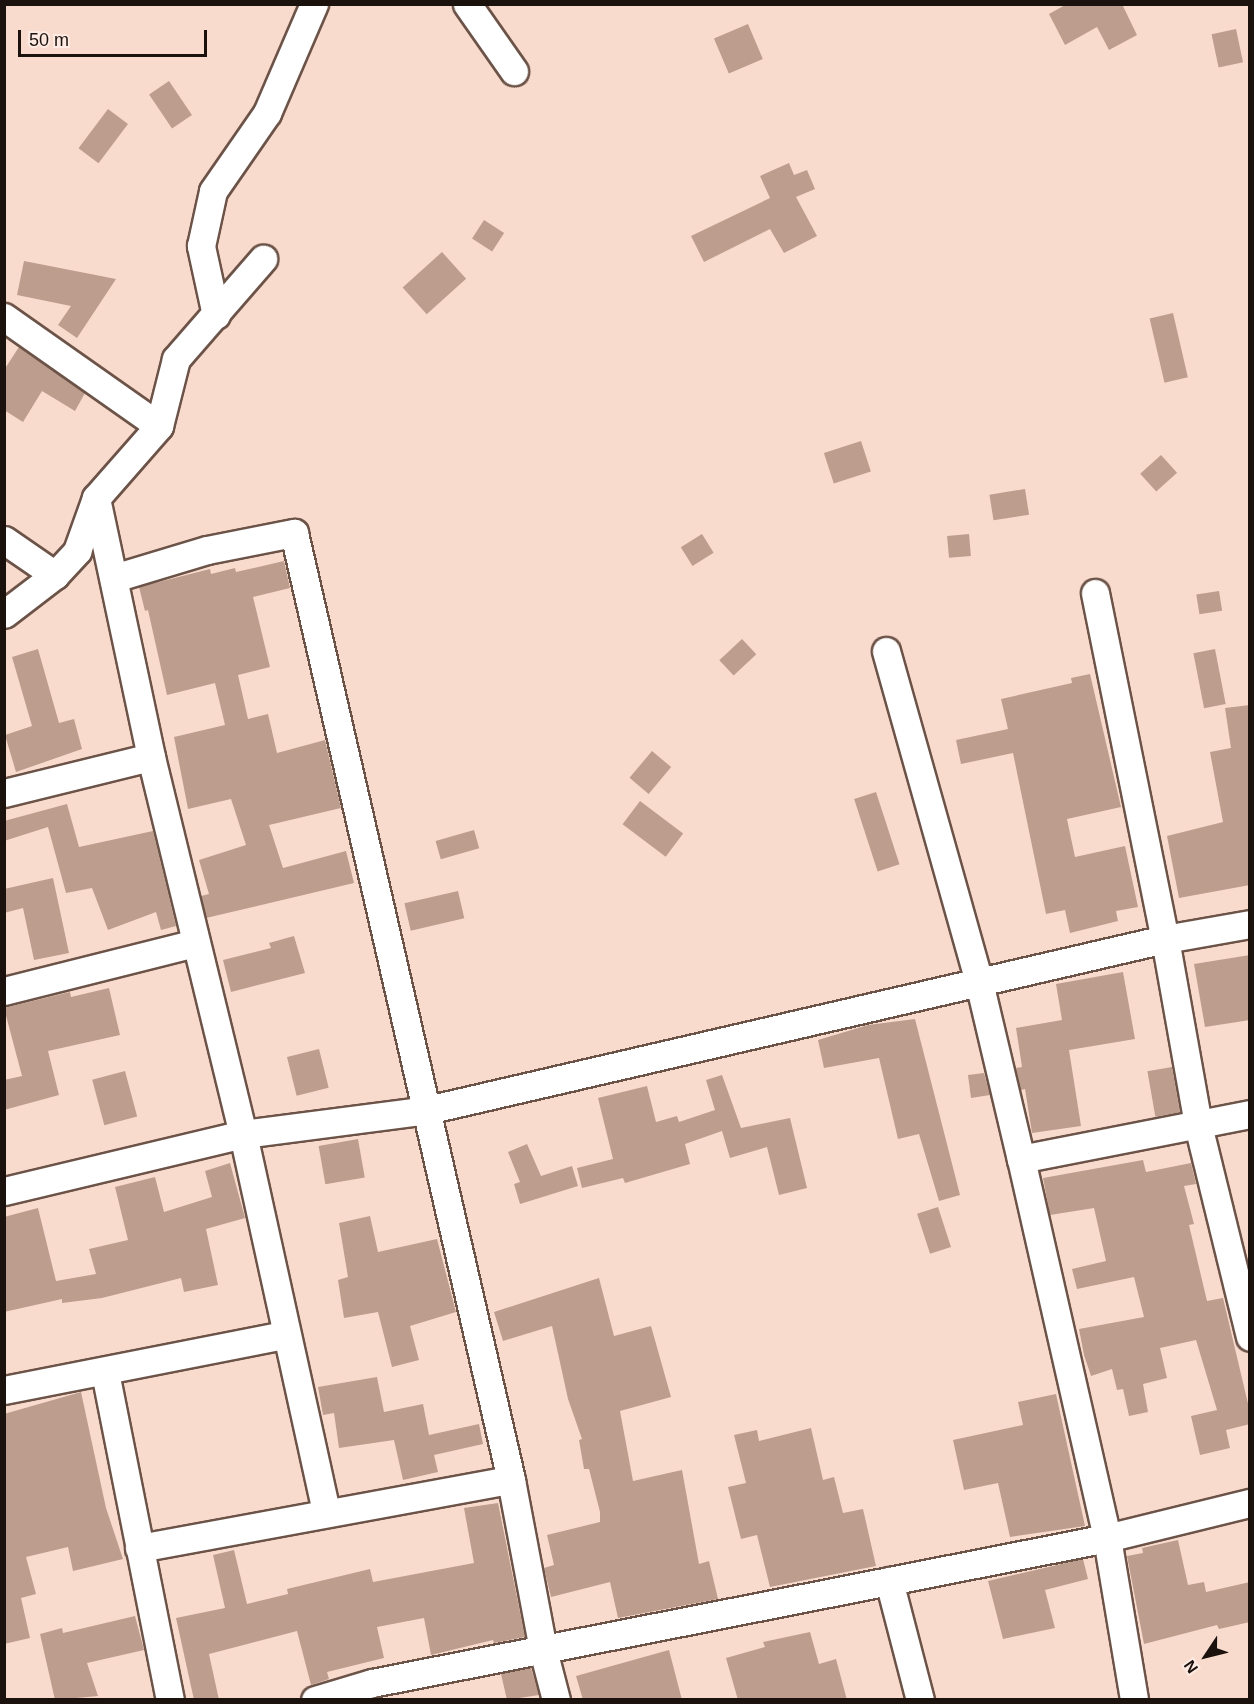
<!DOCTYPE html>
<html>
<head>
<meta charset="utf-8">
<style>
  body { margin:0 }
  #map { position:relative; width:1254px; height:1704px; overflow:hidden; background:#f9dbce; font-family:Arial,sans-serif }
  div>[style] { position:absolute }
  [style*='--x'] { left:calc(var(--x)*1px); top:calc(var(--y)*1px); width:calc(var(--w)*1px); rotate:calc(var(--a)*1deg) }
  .building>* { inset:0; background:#bd9d8e; transform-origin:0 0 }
  .roads { filter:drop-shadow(2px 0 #6c5348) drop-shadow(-2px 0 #6c5348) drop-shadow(0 2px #6c5348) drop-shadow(0 -2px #6c5348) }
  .minor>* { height:27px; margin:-13.5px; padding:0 13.5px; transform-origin:13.5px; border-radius:13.5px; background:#fff }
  span { translate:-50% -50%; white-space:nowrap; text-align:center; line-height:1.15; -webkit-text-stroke:5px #feebe3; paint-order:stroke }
  .frame { position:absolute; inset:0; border:6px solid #1c120d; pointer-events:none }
  .north { position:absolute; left:1176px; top:1626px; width:60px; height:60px; -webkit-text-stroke:4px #feebe3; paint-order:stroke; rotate:235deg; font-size:16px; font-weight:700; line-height:24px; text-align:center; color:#1c120d }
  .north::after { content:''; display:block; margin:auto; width:21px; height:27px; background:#1c120d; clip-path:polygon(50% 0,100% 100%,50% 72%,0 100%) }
  .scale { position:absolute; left:18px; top:30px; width:189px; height:27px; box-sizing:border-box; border:3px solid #1c120d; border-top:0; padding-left:8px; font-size:18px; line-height:21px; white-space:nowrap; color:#1c120d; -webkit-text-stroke:4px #feebe3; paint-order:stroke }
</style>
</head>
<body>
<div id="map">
  <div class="building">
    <i style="clip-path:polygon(1067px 4px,1122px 4px,1137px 35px,1109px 50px,1097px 27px,1065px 45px,1049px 14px)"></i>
    <i style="left:748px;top:24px;width:38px;height:37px;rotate:67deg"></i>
    <i style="left:1236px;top:29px;width:34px;height:25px;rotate:78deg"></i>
    <i style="left:169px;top:81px;width:41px;height:24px;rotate:56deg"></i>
    <i style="left:108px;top:109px;width:25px;height:49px;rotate:37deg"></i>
    <i style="clip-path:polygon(789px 163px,794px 175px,807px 170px,815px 189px,796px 197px,817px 236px,784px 253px,770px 229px,704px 262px,691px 236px,770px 198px,760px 176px)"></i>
    <i style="left:484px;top:220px;width:24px;height:22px;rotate:33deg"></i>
    <i style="left:442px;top:252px;width:36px;height:53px;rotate:48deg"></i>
    <i style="clip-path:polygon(24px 261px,116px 279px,77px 338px,58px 325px,71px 306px,17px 295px)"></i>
    <i style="left:1173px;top:313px;width:66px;height:24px;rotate:77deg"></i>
    <i style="clip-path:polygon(19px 347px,85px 393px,75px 411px,42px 391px,23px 422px,4px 410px,4px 370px)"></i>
    <i style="left:861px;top:441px;width:32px;height:39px;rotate:72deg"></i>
    <i style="left:1161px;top:455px;width:24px;height:28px;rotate:48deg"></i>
    <i style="left:1025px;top:489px;width:26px;height:36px;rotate:81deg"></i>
    <i style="left:702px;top:534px;width:22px;height:25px;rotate:58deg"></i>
    <i style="left:969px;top:534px;width:22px;height:22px;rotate:85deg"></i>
    <i style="clip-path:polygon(284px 561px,290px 588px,253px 597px,270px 667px,238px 675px,248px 719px,268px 714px,277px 753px,325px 740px,341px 808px,269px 825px,283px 868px,346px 851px,354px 883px,206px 918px,201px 896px,209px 894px,199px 860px,246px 845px,231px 799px,188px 809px,174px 737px,225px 725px,215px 683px,167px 695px,148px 610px,145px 611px,139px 587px,210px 569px,211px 574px,235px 568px,236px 572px)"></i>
    <i style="left:1219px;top:591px;width:20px;height:23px;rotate:81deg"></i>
    <i style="left:742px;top:639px;width:21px;height:31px;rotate:47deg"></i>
    <i style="clip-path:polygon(38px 649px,59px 723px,74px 719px,82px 749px,16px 772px,5px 735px,32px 726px,12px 657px)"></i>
    <i style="left:1215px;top:649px;width:56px;height:22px;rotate:79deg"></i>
    <i style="clip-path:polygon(1090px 674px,1121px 807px,1067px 819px,1075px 857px,1125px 846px,1138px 907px,1116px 911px,1118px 921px,1070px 933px,1065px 910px,1046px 914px,1013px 753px,961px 764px,956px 740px,1008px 729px,1001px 699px,1072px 683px,1071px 678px)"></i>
    <i style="clip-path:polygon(1250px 705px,1250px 885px,1179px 898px,1167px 836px,1223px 822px,1210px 752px,1231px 748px,1225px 708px)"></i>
    <i style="left:652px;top:751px;width:25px;height:35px;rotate:40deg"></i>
    <i style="left:876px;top:792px;width:76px;height:23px;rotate:72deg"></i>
    <i style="left:640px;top:801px;width:54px;height:29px;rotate:37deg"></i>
    <i style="clip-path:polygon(67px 804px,79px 847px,153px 831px,176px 926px,161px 930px,156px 912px,108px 930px,92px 888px,66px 893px,48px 827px,4px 841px,4px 821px)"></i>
    <i style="left:474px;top:830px;width:19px;height:40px;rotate:74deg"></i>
    <i style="clip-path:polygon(53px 878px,69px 953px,34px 960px,23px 908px,4px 913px,4px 889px)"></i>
    <i style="left:458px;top:891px;width:28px;height:55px;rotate:77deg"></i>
    <i style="clip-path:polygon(294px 936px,305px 973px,231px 992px,223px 960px,271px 948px,269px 943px)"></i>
    <i style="clip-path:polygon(1250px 955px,1250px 1020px,1205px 1027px,1194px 964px)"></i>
    <i style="clip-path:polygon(1123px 972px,1135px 1039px,1069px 1050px,1081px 1126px,1032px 1133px,1025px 1089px,1021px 1090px,1016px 1068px,1022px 1067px,1016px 1028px,1062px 1020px,1056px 984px)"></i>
    <i style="clip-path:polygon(109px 988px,120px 1035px,48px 1051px,59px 1095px,4px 1110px,4px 1080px,22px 1076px,4px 1008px,70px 992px,71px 997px)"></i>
    <i style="clip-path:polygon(915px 1019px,960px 1195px,939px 1201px,919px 1134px,898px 1139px,879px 1058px,824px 1068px,818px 1040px,868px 1025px)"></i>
    <i style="left:319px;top:1049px;width:40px;height:33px;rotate:76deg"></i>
    <i style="left:1172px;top:1067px;width:46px;height:25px;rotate:80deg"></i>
    <i style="left:125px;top:1071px;width:47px;height:34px;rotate:75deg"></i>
    <i style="clip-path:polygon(984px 1073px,990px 1095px,971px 1098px,968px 1075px)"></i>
    <i style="clip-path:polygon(722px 1075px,741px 1128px,790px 1118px,807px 1188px,779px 1195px,767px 1147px,730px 1158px,722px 1131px,685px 1144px,690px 1164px,625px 1183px,623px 1178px,582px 1188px,577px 1168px,613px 1159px,598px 1098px,647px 1086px,656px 1122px,677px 1116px,679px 1122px,715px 1110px,706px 1080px)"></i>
    <i style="left:358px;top:1139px;width:39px;height:40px;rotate:80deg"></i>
    <i style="clip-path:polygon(527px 1144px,541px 1176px,572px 1166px,578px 1186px,520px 1204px,514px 1184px,520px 1182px,508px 1152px)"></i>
    <i style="clip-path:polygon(1143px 1160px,1146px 1172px,1191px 1163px,1196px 1184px,1184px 1186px,1194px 1224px,1189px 1225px,1207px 1301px,1223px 1298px,1250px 1412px,1250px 1424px,1226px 1430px,1230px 1448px,1200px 1455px,1191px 1416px,1217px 1410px,1196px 1340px,1160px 1348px,1167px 1378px,1143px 1384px,1148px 1412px,1129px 1416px,1123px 1389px,1117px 1390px,1112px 1369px,1091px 1376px,1084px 1355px,1079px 1329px,1144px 1317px,1134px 1277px,1077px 1289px,1072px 1269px,1106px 1261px,1094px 1208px,1050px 1215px,1043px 1178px)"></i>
    <i style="clip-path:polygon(230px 1163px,245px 1218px,206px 1229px,218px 1285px,184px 1292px,181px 1278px,102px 1298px,62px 1303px,62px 1299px,4px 1312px,4px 1217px,38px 1208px,56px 1281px,96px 1274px,89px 1249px,128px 1240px,115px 1187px,155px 1177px,164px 1212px,212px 1197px,205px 1171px)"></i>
    <i style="left:938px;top:1207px;width:42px;height:22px;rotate:72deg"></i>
    <i style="clip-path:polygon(370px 1216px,378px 1252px,437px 1239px,456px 1312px,410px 1326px,419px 1360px,392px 1367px,378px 1312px,344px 1318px,338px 1280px,348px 1277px,339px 1223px)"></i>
    <i style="clip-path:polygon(599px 1278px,614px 1336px,651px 1326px,671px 1397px,620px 1411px,633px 1481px,682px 1470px,699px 1564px,709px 1561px,718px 1599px,618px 1618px,610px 1582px,551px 1597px,544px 1568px,554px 1565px,547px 1535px,600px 1522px,600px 1512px,589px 1469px,584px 1469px,579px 1440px,582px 1439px,568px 1399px,552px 1326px,503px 1341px,494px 1312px)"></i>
    <i style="clip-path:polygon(377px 1377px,384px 1412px,423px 1404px,429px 1435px,479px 1424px,483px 1444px,434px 1455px,438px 1472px,403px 1480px,394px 1440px,339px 1448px,334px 1413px,323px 1415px,318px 1387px)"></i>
    <i style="clip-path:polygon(81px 1392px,106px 1508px,123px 1559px,73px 1571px,68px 1547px,26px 1557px,36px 1594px,21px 1598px,30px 1638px,4px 1644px,4px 1414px)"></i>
    <i style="clip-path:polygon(1056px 1394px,1085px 1526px,1010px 1537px,998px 1483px,964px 1490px,953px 1440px,1023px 1425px,1018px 1402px)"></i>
    <i style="clip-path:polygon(811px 1428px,823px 1480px,834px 1477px,843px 1513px,863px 1509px,876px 1566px,770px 1587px,757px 1535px,741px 1539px,728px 1487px,746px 1483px,734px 1435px,757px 1430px,759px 1441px)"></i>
    <i style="clip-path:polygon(498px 1503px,525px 1637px,494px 1643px,493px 1640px,431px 1655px,424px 1618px,377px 1627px,384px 1658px,327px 1672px,329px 1679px,311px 1685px,297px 1631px,209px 1654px,219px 1700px,194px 1700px,176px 1618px,225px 1608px,213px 1555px,234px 1550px,247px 1604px,288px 1594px,287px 1589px,370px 1569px,373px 1582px,474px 1563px,464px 1508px)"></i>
    <i style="clip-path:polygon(1178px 1540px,1188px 1585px,1204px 1582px,1206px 1592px,1250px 1582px,1250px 1622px,1219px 1629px,1217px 1625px,1144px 1644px,1127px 1556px,1143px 1553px,1142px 1548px)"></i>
    <i style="clip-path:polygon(1083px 1559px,1088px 1579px,1045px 1590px,1055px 1628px,1003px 1639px,988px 1581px)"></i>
    <i style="clip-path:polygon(135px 1616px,144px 1650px,87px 1663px,98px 1696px,55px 1700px,40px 1634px,62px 1628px,63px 1633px)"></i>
    <i style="clip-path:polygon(810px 1632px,819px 1664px,836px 1659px,847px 1700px,738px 1700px,726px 1658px,765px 1647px,763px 1642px)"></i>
    <i style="clip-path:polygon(669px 1650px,682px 1700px,583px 1700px,576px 1676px)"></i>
    <i style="clip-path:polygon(531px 1668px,539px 1695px,507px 1700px,501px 1674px)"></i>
  </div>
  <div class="roads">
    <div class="minor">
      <i style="--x:467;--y:4;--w:82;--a:55"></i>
      <i style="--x:216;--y:315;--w:71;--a:-102.3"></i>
      <i style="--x:201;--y:246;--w:56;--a:-77.7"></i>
      <i style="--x:213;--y:191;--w:95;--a:-55.3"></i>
      <i style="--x:267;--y:113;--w:119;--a:-66.7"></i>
      <i style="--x:4;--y:317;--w:189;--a:35.1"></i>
      <i style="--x:96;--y:498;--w:265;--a:78"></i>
      <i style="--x:151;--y:757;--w:388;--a:76.3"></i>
      <i style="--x:243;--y:1134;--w:388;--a:77.6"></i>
      <i style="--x:4;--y:540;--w:62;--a:34.5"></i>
      <i style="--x:114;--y:578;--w:97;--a:-16.8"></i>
      <i style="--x:207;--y:550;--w:89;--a:-11.1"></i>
      <i style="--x:294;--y:533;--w:972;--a:77.09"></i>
      <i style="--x:511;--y:1480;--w:173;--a:79.3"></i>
      <i style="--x:543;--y:1650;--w:52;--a:75.4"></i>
      <i style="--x:1095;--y:593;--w:353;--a:78.6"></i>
      <i style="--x:1165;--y:939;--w:189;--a:79.9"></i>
      <i style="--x:1198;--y:1125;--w:218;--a:76.2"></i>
      <i style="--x:4;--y:614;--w:64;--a:-37.4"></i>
      <i style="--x:55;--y:575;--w:33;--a:-47"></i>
      <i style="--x:77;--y:551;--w:56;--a:-70.3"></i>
      <i style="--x:96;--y:498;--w:96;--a:-48.8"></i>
      <i style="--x:159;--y:426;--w:69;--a:-75.8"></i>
      <i style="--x:176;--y:359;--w:133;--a:-49"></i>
      <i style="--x:886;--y:651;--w:344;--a:74.3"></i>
      <i style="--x:979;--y:982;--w:182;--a:76.7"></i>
      <i style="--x:1021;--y:1159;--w:389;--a:77.2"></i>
      <i style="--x:1107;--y:1538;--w:164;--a:80.5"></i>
      <i style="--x:4;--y:793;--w:151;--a:-13.8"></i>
      <i style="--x:4;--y:991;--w:197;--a:-14.1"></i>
      <i style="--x:1021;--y:1159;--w:233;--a:-11.1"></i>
      <i style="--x:4;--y:1191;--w:246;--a:-13.4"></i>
      <i style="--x:243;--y:1134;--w:186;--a:-7.4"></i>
      <i style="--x:427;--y:1110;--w:758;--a:-13.05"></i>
      <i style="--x:1165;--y:939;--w:86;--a:-10"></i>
      <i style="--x:105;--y:1372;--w:334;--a:78.8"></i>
      <i style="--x:4;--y:1390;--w:286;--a:-11.1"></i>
      <i style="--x:139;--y:1548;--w:378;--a:-10.4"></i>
      <i style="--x:889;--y:1581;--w:123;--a:75.4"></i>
      <i style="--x:315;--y:1700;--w:59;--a:-16.6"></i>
      <i style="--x:372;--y:1683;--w:749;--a:-11.16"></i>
      <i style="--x:1107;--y:1538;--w:147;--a:-13.8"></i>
    </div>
  </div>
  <div class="frame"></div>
  <div class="north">N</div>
  <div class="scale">50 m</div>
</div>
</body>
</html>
